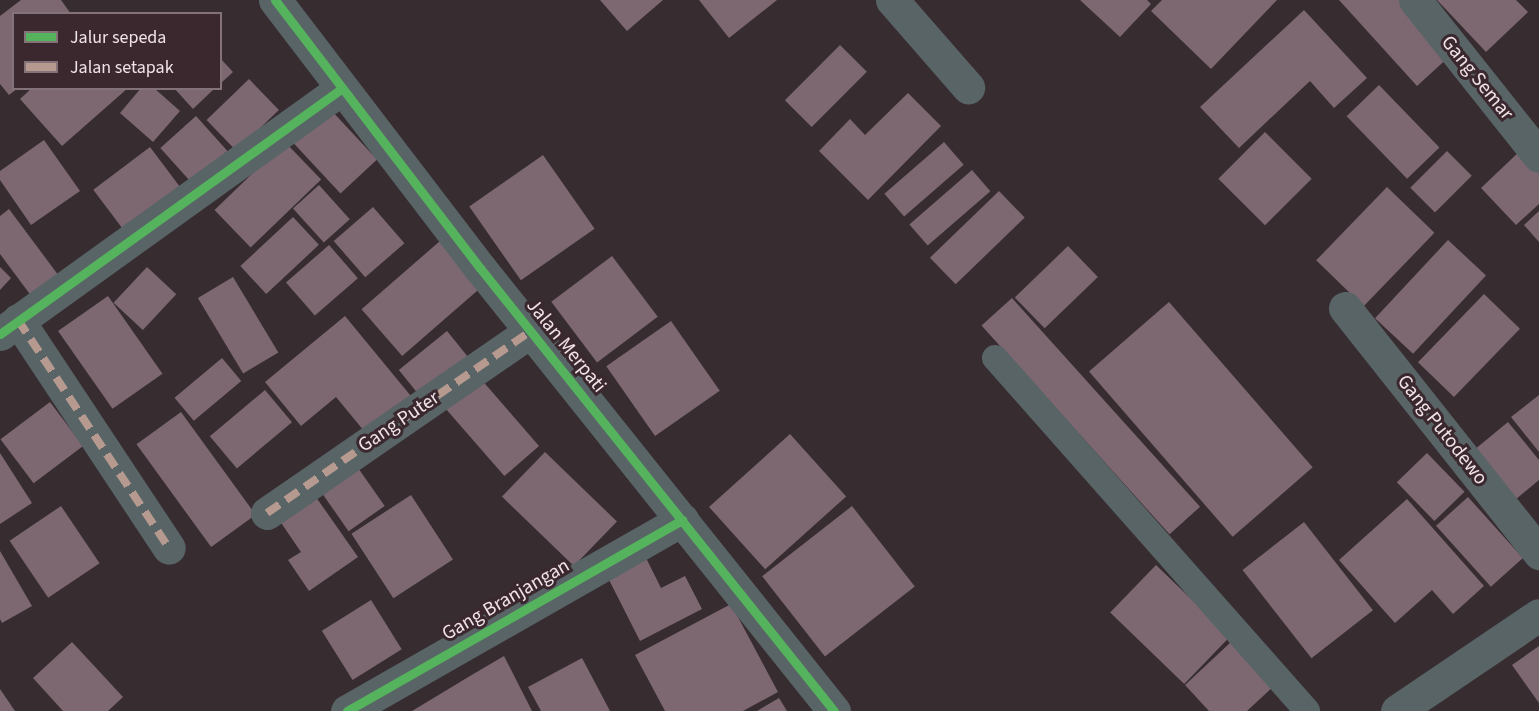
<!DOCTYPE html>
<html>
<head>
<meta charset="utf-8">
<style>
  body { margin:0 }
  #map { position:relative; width:1539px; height:711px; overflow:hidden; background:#372c30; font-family:"Source Sans 3",sans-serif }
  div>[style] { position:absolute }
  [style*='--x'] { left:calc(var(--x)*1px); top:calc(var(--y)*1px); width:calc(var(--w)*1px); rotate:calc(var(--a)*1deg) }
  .building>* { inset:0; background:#7d6871; transform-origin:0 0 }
  .service>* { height:26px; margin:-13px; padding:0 13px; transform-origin:13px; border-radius:13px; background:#586466 }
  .minor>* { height:33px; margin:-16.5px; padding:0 16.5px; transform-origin:16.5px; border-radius:16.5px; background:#586466 }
  .quiet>* { height:8px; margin-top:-4px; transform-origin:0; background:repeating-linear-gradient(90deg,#b69a8f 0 15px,transparent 0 23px) }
  .cycleway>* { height:9px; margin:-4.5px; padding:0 4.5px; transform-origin:4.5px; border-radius:4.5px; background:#56b35d }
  span { translate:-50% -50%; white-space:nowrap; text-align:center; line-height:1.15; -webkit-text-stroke:6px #3b282f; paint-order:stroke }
  .street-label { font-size:20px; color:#f0e3e7 }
  .legend { position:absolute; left:12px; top:12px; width:210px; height:78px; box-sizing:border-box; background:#3b282f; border:2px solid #837379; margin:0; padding:8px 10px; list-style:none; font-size:18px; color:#f0e3e7 }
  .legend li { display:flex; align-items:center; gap:12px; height:30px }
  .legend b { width:30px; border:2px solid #837379 }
</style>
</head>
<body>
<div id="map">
  <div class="building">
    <i style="clip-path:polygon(21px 0,61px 0,71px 14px,14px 14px,18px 88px,9px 95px,0 84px,0 16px)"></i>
    <i style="clip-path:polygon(600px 0,663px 0,627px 31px)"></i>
    <i style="clip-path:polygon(699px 0,777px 0,729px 38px)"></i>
    <i style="clip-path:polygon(1080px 0,1147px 0,1151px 4px,1120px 37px)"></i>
    <i style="clip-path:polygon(1162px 0,1277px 0,1211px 69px,1151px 11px)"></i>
    <i style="clip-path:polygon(1339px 0,1403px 0,1452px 54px,1417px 86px)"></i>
    <i style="clip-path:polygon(1437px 0,1516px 0,1528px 12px,1486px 52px)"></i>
    <i style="clip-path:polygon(1304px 10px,1367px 78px,1334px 108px,1310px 81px,1239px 148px,1200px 107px)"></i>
    <i style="left:840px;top:45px;width:38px;height:78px;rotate:45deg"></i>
    <i style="clip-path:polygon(220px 58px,233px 72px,220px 84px)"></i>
    <i style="left:249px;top:79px;width:43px;height:59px;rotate:46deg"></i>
    <i style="left:1379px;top:85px;width:87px;height:45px;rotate:46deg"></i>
    <i style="clip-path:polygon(32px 88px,128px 88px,62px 146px,20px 99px)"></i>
    <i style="clip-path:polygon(141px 88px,154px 88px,180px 111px,153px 142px,120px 113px)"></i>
    <i style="clip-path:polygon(174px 88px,215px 88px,193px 109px)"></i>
    <i style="clip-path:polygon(908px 93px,941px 126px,868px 200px,819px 151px,850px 119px,865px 135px)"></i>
    <i style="left:330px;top:109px;width:69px;height:50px;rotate:47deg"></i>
    <i style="left:196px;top:116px;width:47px;height:48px;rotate:48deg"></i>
    <i style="left:1265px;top:132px;width:66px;height:66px;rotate:45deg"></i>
    <i style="clip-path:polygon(44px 140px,80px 191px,31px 225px,0 180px,0 171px)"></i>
    <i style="left:285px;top:142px;width:52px;height:98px;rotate:46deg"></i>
    <i style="left:944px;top:142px;width:30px;height:79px;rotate:49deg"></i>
    <i style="left:150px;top:147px;width:60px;height:71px;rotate:53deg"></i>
    <i style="clip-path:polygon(1522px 149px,1539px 167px,1539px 204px,1516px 225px,1481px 188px)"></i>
    <i style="left:1447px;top:151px;width:35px;height:52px;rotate:45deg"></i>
    <i style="left:543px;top:155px;width:90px;height:90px;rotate:55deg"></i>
    <i style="left:972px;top:170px;width:28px;height:83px;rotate:49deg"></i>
    <i style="left:319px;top:185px;width:46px;height:35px;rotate:48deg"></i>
    <i style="left:1387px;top:187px;width:66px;height:102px;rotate:44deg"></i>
    <i style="left:999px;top:191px;width:37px;height:96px;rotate:46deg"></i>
    <i style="left:373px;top:207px;width:48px;height:52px;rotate:49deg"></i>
    <i style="clip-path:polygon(9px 209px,59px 276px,32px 297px,0 254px,0 216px)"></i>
    <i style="clip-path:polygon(1539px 211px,1539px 242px,1524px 225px)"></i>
    <i style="left:293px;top:217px;width:38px;height:72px;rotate:47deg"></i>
    <i style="left:1448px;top:240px;width:52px;height:107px;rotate:43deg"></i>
    <i style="left:440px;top:241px;width:62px;height:104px;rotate:49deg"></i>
    <i style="left:329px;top:245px;width:44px;height:57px;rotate:49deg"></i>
    <i style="left:1068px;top:246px;width:43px;height:74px;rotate:46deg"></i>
    <i style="left:612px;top:256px;width:76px;height:76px;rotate:53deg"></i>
    <i style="clip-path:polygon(0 267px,11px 278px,0 290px)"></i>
    <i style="left:147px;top:267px;width:40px;height:49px;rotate:43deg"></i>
    <i style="left:233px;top:277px;width:88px;height:41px;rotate:59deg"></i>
    <i style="left:1484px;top:294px;width:50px;height:95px;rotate:44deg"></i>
    <i style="left:108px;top:296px;width:95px;height:61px;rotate:55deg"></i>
    <i style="left:1012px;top:298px;width:281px;height:41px;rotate:48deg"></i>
    <i style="left:1169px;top:302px;width:219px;height:106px;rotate:49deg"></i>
    <i style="clip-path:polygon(345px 316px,415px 401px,369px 437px,336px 397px,301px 426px,265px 382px)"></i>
    <i style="left:671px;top:321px;width:85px;height:79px;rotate:55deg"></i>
    <i style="left:447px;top:331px;width:38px;height:62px;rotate:51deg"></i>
    <i style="left:222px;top:358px;width:30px;height:62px;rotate:50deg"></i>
    <i style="left:480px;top:378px;width:90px;height:46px;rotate:49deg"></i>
    <i style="left:265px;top:390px;width:42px;height:72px;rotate:50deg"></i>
    <i style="clip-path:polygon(1539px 395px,1539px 452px,1511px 417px)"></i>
    <i style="left:50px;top:402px;width:55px;height:62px;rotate:53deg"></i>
    <i style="left:181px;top:412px;width:127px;height:55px;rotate:54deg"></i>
    <i style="clip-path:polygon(1508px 422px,1539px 460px,1539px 480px,1509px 505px,1468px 455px)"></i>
    <i style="left:790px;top:434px;width:84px;height:109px;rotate:48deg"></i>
    <i style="left:545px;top:452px;width:100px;height:62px;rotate:44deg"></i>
    <i style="clip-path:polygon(0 453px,32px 503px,0 524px)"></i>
    <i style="left:1427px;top:453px;width:54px;height:42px;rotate:46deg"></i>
    <i style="left:356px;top:465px;width:50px;height:44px;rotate:55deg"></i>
    <i style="clip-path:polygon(311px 490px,358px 557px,309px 591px,288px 560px,301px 552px,275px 514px)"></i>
    <i style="left:411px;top:495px;width:77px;height:71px;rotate:57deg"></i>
    <i style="left:1468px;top:497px;width:82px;height:43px;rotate:48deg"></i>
    <i style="clip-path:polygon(1407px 499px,1484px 586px,1453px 614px,1432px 590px,1395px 623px,1339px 560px)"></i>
    <i style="left:61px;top:506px;width:69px;height:62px;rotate:56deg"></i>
    <i style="left:852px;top:506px;width:102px;height:114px;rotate:52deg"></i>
    <i style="left:1304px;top:522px;width:112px;height:78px;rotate:52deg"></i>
    <i style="clip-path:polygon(0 551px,32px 606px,2px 623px,0 619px)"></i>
    <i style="clip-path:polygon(643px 552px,661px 588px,685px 576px,702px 609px,640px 641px,605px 572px)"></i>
    <i style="left:1156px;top:565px;width:103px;height:66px;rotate:44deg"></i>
    <i style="left:371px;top:600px;width:58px;height:58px;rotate:58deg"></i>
    <i style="clip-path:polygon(731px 604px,778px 692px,743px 711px,665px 711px,635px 655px)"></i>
    <i style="clip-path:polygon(1232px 641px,1274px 686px,1247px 711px,1209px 711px,1185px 685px)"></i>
    <i style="clip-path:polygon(72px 642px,123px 697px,108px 711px,63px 711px,33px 678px)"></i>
    <i style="clip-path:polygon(1539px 646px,1539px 703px,1512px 665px)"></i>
    <i style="clip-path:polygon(504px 656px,532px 711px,412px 711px,470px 676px)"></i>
    <i style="clip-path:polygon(582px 658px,610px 711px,541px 711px,528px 687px)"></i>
    <i style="clip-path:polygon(0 689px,15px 711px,0 711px)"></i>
    <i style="clip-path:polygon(779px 698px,787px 711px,757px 711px)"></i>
  </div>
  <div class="service">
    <i style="--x:995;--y:358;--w:471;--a:48.5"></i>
  </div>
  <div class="minor">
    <i style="--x:275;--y:0;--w:337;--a:52.6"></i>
    <i style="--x:480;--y:268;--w:567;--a:51.37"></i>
    <i style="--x:892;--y:0;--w:116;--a:48.9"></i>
    <i style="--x:1415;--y:0;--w:199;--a:51.5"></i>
    <i style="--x:1345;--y:308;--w:313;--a:51.6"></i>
    <i style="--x:18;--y:320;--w:273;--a:56.5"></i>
    <i style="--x:0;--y:334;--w:421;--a:-35.7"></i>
    <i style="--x:267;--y:513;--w:321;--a:-34.6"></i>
    <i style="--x:347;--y:711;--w:386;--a:-29.7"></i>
    <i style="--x:1397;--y:711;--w:171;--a:-34.1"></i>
  </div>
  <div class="quiet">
    <i style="--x:18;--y:320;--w:273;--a:56.5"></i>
    <i style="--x:267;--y:513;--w:321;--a:-34.6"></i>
  </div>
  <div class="cycleway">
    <i style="--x:275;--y:0;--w:337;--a:52.6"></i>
    <i style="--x:480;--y:268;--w:567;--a:51.37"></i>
    <i style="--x:0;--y:334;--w:421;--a:-35.7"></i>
    <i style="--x:347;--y:711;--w:386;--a:-29.7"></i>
  </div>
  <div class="street-label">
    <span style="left:1477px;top:78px;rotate:51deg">Gang Semar</span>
    <span style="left:566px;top:346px;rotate:51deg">Jalan Merpati</span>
    <span style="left:399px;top:422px;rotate:-34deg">Gang Puter</span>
    <span style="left:1442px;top:430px;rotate:52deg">Gang Putodewo</span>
    <span style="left:506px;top:600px;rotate:-30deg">Gang Branjangan</span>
  </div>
  <ul class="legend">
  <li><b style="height:8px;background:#56b35d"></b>Jalur sepeda</li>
  <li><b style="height:8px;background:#b69a8f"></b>Jalan setapak</li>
  </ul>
</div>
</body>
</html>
